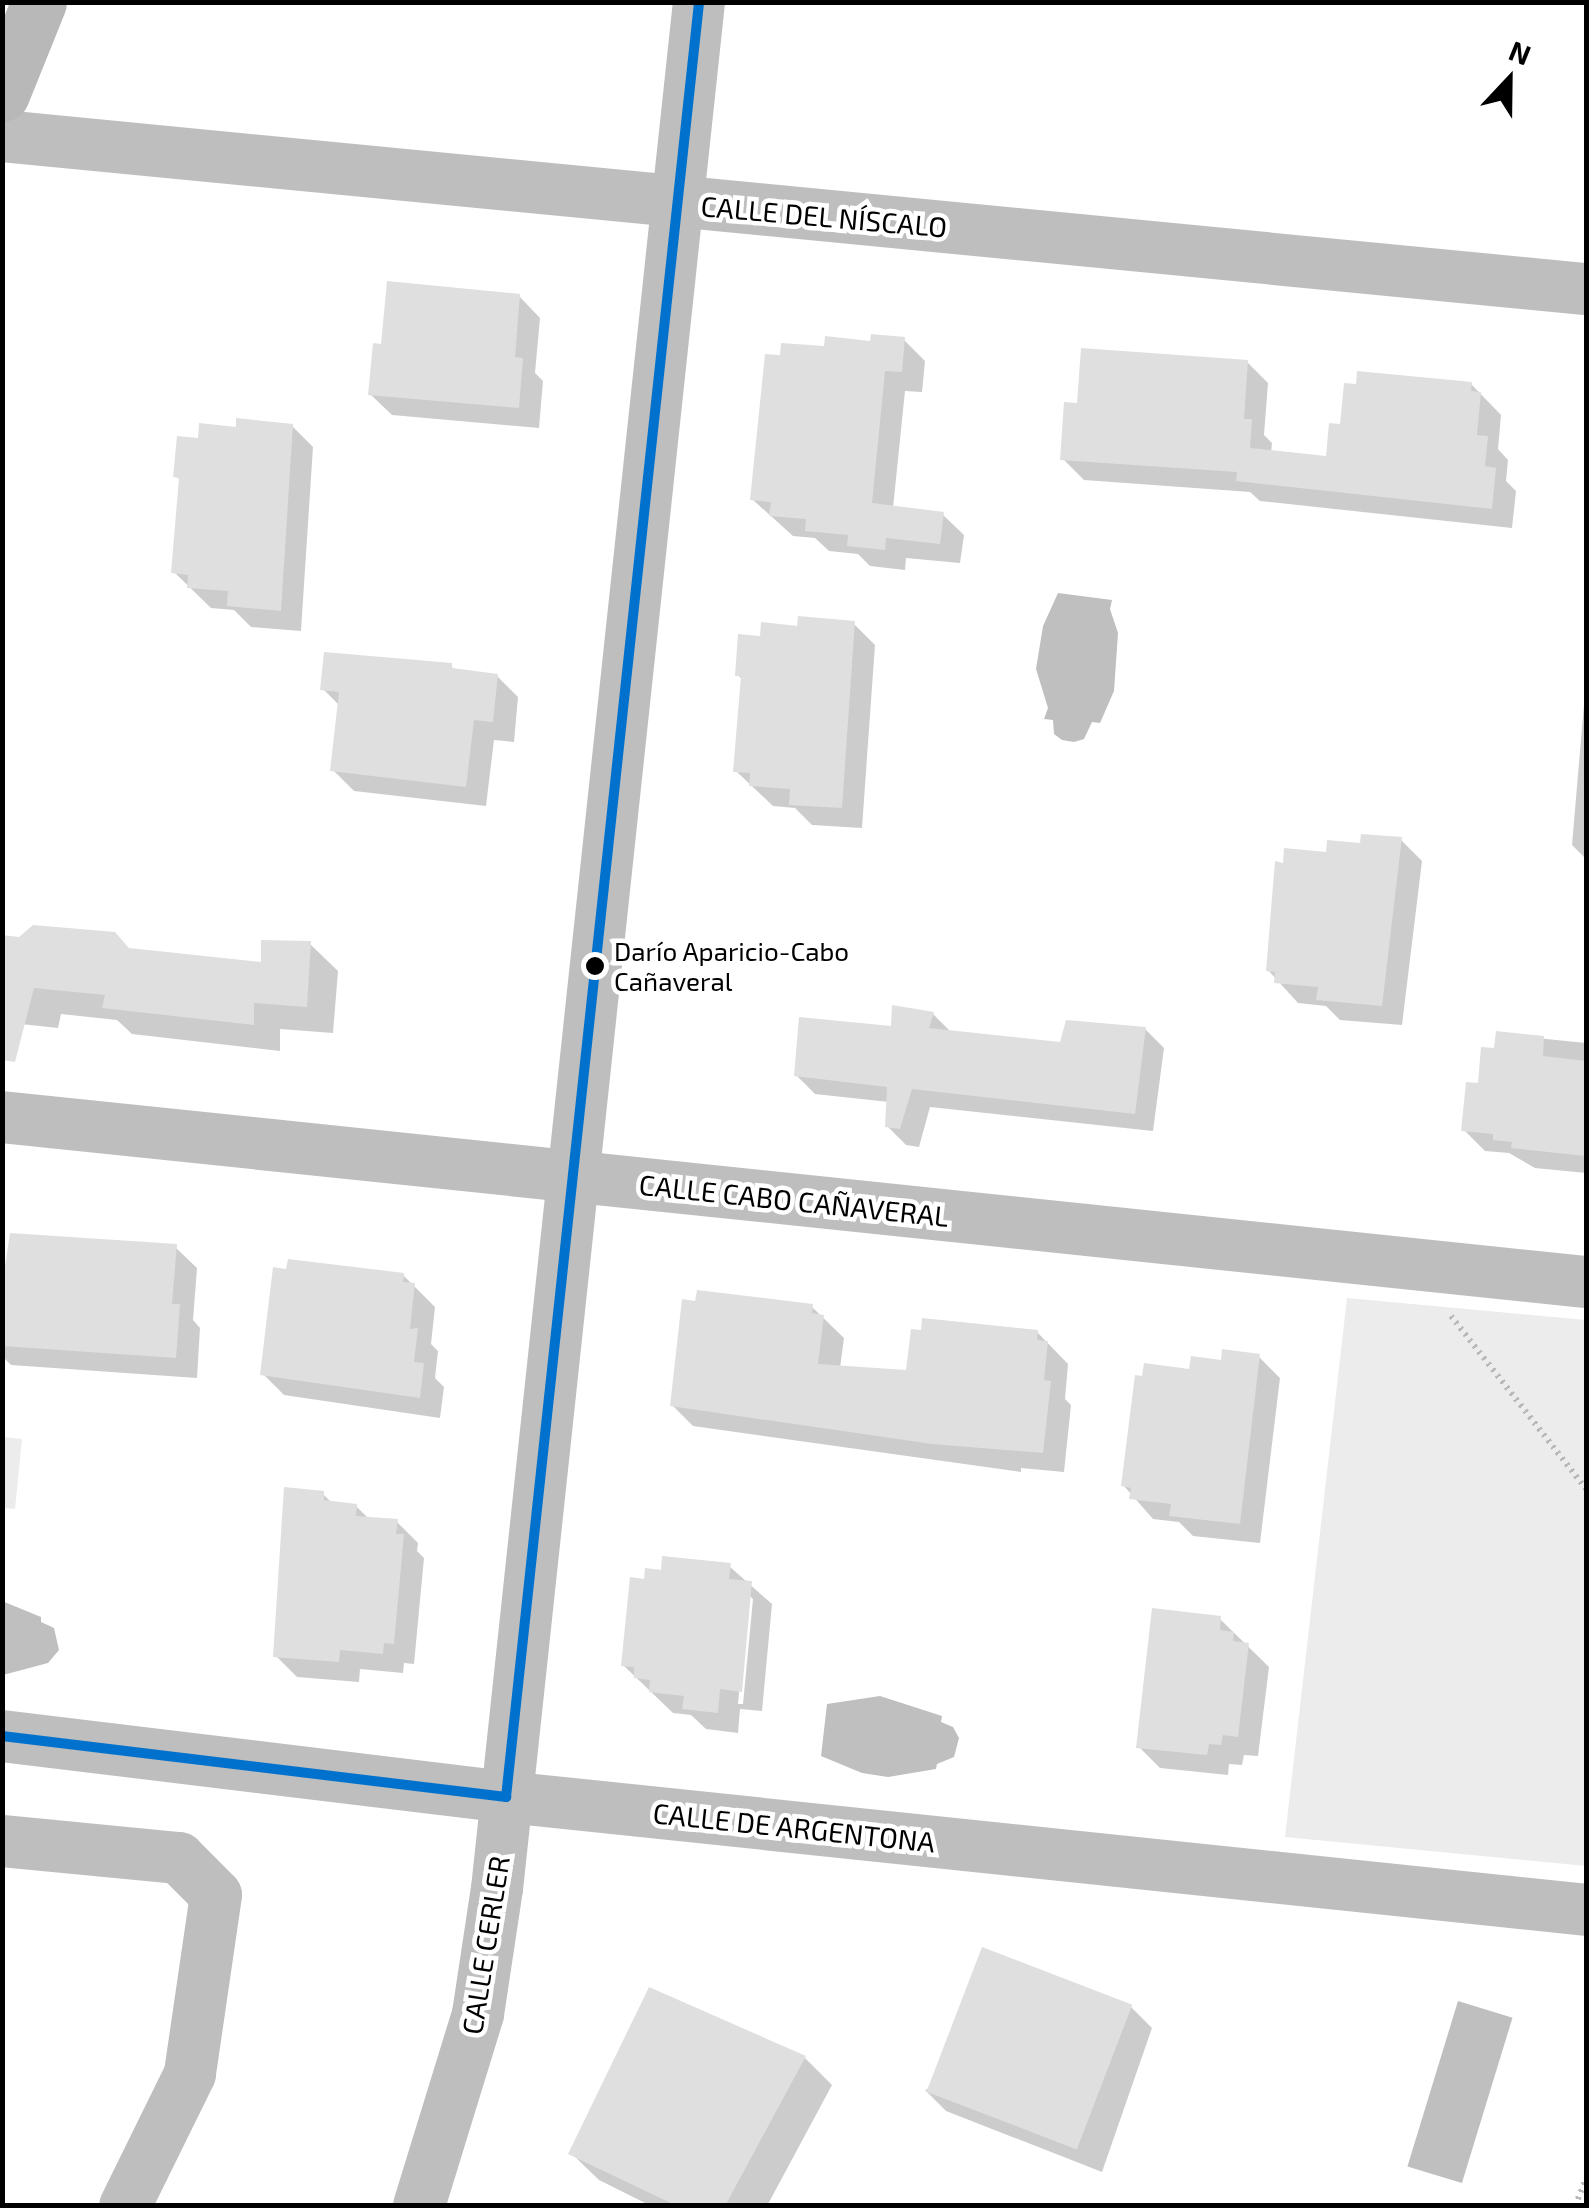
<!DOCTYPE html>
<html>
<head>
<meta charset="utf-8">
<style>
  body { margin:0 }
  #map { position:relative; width:1589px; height:2208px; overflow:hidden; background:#fff; font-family:"Exo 2",sans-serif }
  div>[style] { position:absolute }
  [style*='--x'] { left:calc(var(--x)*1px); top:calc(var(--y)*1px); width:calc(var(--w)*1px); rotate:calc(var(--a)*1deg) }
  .green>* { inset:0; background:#ececec }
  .water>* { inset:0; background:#bfbfbf; transform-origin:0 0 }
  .shadow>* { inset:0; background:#0003 }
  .building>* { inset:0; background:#dfdfdf; transform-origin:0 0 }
  .path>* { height:6px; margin-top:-3px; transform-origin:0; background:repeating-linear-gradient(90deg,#b9b9b9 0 2.5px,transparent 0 7.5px) }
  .street>* { height:52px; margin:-26px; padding:0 26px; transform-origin:26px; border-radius:26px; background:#bebebe }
  .secondary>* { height:55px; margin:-27.5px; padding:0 27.5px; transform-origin:27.5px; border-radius:27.5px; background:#b8b8b8 }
  .bus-1>* { height:10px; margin:-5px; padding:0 5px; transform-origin:5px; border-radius:5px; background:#0072ce }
  .dots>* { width:28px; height:28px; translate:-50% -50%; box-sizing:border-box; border:5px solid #fff; border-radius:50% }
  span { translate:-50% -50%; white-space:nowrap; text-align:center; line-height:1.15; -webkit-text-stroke:9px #fff; paint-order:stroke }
  .bus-label { font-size:26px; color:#000 }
  .left { translate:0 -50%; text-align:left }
  .street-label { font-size:28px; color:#000 }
  .frame { position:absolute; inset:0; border:5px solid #000; pointer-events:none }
  .north { position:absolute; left:1459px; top:30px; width:100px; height:100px; -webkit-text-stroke:8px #fff; paint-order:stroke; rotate:22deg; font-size:28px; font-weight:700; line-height:40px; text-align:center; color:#000 }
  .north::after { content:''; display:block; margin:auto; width:35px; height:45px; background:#000; clip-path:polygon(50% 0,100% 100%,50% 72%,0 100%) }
</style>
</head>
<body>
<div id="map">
  <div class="green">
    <i style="clip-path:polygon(1347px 1298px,1586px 1320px,1586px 1866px,1285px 1837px)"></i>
    <i style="clip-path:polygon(3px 1437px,22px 1439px,15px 1509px,3px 1508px)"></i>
  </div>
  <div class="water">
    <i style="clip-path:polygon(1058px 593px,1112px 600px,1110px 609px,1118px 633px,1114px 691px,1100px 723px,1092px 722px,1084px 739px,1074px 742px,1062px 740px,1054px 734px,1053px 720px,1044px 719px,1048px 708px,1036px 669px,1043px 626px)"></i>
    <i style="clip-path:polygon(2px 1601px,41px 1617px,41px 1622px,54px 1628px,59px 1650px,48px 1663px,3px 1675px)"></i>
    <i style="clip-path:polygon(880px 1696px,942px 1716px,941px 1722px,953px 1727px,959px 1738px,954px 1757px,937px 1764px,936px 1769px,888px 1777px,862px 1773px,821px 1756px,827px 1704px)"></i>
    <i style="left:1458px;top:2001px;width:57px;height:173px;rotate:17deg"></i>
  </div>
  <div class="shadow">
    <i style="clip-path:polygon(519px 296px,540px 318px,535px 373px,543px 381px,539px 428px,392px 415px,370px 394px,384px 347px)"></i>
    <i style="clip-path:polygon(904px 340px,925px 361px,922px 392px,905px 391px,893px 508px,942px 514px,964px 535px,960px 563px,906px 558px,905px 570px,870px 566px,858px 554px,829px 551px,815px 538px,793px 536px,753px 500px,782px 358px)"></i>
    <i style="clip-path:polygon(1247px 362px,1268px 383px,1264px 435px,1272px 443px,1271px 453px,1328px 458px,1343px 427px,1471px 384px,1501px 415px,1498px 449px,1508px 460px,1506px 481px,1516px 491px,1512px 528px,1260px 501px,1250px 492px,1084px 480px,1063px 459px,1080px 406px)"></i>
    <i style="clip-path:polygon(292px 426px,313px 447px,301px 631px,251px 627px,234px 610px,211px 608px,174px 572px,182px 482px,176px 476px,200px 440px,238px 430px)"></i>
    <i style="clip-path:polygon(854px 624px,875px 645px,862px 828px,812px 825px,795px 808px,773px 806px,736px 771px,743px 680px,738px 675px,762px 638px,800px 628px)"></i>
    <i style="clip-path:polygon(451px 666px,456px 671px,497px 676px,518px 697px,514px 742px,494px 740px,486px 806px,354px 791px,333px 770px,340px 706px,323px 689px)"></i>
    <i style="clip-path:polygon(1586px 681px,1586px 859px,1572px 845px)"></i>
    <i style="clip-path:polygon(1401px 840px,1422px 861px,1402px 1025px,1340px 1020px,1326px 1006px,1298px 1003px,1268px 970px,1328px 854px)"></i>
    <i style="clip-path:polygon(2px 938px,263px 965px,310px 944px,338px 971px,333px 1033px,280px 1029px,280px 1051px,132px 1034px,117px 1020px,61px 1014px,58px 1028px,2px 1022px)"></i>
    <i style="clip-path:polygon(933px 1014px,952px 1033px,1062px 1045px,1145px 1029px,1164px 1048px,1153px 1131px,930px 1107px,919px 1147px,906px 1145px,887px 1126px,889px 1102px,815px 1094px,796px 1075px)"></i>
    <i style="clip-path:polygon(1498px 1034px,1586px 1043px,1586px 1173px,1535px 1168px,1509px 1153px,1485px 1151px,1464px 1130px,1496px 1051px)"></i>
    <i style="clip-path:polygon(175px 1247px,197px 1268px,193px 1320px,200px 1328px,197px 1378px,11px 1365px,2px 1356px,2px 1290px)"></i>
    <i style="clip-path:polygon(403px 1275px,435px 1307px,431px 1344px,438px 1351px,435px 1378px,444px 1387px,440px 1418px,284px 1395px,263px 1374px)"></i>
    <i style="clip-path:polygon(812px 1307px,844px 1338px,840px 1368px,908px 1373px,1037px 1332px,1068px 1364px,1065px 1399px,1071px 1405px,1064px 1472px,1021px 1468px,1021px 1472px,693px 1426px,672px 1405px)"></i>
    <i style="clip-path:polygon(1259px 1357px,1280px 1378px,1260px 1543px,1193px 1536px,1179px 1522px,1153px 1519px,1124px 1486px,1191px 1371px)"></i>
    <i style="clip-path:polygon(323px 1494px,333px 1504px,356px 1506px,369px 1519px,397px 1522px,418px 1543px,417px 1551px,424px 1558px,414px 1664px,404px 1663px,403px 1673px,360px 1669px,359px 1682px,297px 1677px,276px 1656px)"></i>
    <i style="clip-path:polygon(evenodd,729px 1566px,772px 1604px,762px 1711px,740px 1709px,738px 1733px,706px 1729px,691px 1715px,673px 1713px,623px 1665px,647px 1581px,729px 1566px,748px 1594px,753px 1599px,743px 1704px,738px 1704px,748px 1594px)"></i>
    <i style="clip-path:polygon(1220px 1619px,1269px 1667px,1258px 1756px,1244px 1755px,1242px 1765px,1229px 1764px,1228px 1775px,1160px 1768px,1139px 1747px)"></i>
    <i style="clip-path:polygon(1131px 2007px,1152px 2028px,1102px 2172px,946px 2111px,925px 2090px)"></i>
    <i style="clip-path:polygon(805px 2058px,832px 2085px,767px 2206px,651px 2206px,599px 2180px,571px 2153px)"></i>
  </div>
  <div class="building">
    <i style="clip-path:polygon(387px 281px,520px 294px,515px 357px,523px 358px,519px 408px,368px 395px,373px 343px,381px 344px)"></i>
    <i style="clip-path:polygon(871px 334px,905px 337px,902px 372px,885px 371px,872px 503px,944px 512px,940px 544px,886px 538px,885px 550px,847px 546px,848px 535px,805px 531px,806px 519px,769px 516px,771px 502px,750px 500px,765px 354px,780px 355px,781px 343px,824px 346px,825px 336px,870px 341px)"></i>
    <i style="clip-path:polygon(1081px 348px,1248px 360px,1244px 419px,1252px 419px,1250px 448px,1326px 456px,1329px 423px,1340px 424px,1344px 383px,1356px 384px,1357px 371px,1472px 382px,1471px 391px,1481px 392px,1477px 435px,1488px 436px,1485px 466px,1496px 468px,1492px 509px,1236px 481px,1237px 472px,1060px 460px,1064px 402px,1077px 403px)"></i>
    <i style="clip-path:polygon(236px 418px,293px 424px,281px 611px,227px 606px,228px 591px,187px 588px,188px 575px,171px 573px,179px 478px,173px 477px,177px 436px,198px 438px,199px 423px,236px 427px)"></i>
    <i style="clip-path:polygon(798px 616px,855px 621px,842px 808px,789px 805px,790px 789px,749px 786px,750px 773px,733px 772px,741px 676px,735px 676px,738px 634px,760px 636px,761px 622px,797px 626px)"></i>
    <i style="clip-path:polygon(324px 652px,452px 663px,452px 668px,498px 674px,493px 722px,474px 720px,466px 787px,330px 771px,339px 692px,320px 690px)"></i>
    <i style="clip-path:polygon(1361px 834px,1402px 837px,1382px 1006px,1316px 1000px,1318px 987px,1274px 983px,1275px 972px,1266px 971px,1275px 861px,1283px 863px,1284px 848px,1326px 852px,1327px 840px,1360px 843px)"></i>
    <i style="clip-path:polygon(33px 925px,115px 932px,129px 948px,261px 962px,261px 940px,311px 941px,307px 1007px,254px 1003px,254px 1025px,102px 1008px,105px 995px,34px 988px,15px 1062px,2px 1060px,2px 935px,19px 937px)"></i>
    <i style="clip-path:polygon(892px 1005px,934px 1012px,929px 1028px,1060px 1042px,1066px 1020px,1146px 1027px,1135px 1114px,912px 1089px,900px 1129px,885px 1127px,887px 1087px,794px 1076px,799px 1017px,891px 1026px)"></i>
    <i style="clip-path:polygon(1496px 1031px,1544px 1036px,1543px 1056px,1586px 1061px,1586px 1156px,1511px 1148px,1512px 1142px,1493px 1140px,1493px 1134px,1461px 1131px,1466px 1082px,1478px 1083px,1481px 1047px,1494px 1048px)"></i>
    <i style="clip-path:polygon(10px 1233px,177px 1244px,172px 1304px,180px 1304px,176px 1358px,2px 1346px,2px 1287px)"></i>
    <i style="clip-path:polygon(288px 1259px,404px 1273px,403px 1282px,415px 1283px,410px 1329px,418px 1328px,414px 1362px,424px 1363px,420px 1398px,260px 1375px,273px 1267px,286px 1269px)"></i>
    <i style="clip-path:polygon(697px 1290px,813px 1304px,812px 1313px,824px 1315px,818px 1364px,906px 1370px,911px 1329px,921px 1330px,922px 1318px,1038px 1330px,1037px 1340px,1048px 1341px,1044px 1380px,1051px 1381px,1043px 1453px,932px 1444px,670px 1406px,682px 1299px,695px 1301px)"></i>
    <i style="clip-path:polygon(1222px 1349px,1260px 1354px,1240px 1524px,1169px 1516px,1171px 1504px,1129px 1499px,1131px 1488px,1121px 1486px,1135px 1375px,1142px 1376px,1144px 1363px,1189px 1369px,1191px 1356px,1221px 1360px)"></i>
    <i style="clip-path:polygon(284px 1487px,324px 1491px,324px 1500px,357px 1504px,356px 1516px,398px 1519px,396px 1534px,404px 1534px,394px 1644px,384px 1643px,383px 1654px,340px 1650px,339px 1662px,273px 1657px)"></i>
    <i style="clip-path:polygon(662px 1556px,731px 1563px,729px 1579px,752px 1581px,742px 1692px,720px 1689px,718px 1713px,682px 1709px,684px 1696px,649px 1692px,650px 1680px,634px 1678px,634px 1667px,621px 1666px,630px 1577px,644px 1579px,645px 1568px,661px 1570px)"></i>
    <i style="clip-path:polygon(1152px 1608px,1221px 1616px,1220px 1630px,1234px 1632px,1233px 1641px,1249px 1643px,1238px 1737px,1223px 1735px,1221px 1745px,1209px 1744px,1207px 1755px,1136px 1748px)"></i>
    <i style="left:982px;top:1947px;width:161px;height:155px;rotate:21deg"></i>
    <i style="clip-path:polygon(649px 1987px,806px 2056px,725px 2206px,677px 2206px,568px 2154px)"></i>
  </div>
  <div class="path">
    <i style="--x:1451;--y:1316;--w:219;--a:52"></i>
    <i style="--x:1575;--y:2206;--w:29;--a:-68"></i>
  </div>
  <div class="street">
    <i style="--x:2;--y:136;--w:1591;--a:5.52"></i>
    <i style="--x:2;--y:1117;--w:1593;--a:5.95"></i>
    <i style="--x:2;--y:1736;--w:508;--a:6.9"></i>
    <i style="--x:506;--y:1797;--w:1086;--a:5.97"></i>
    <i style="--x:2;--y:1841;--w:178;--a:5.5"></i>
    <i style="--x:179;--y:1858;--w:52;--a:45"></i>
    <i style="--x:216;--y:1895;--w:181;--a:98.3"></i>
    <i style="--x:190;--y:2074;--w:147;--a:116.2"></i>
    <i style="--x:419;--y:2206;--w:201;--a:-72.9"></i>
    <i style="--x:478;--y:2014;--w:126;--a:-81.4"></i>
    <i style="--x:497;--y:1889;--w:1898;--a:-83.89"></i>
  </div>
  <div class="secondary">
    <i style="--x:2;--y:94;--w:99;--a:-68.1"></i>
  </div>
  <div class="bus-1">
    <i style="--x:2;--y:1736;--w:508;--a:6.9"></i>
    <i style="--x:506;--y:1797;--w:1805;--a:-83.86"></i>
  </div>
  <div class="dots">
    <i style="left:595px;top:966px;background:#000"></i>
  </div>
  <div class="bus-label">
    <span class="left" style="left:614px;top:966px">Darío Aparicio-Cabo<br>Cañaveral</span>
  </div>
  <div class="street-label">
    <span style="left:824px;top:216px;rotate:5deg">CALLE DEL NÍSCALO</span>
    <span style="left:794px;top:1200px;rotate:6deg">CALLE CABO CAÑAVERAL</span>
    <span style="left:794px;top:1827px;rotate:6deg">CALLE DE ARGENTONA</span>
    <span style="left:485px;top:1945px;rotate:-81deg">CALLE CERLER</span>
  </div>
  <div class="frame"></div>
  <div class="north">N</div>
</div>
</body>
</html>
